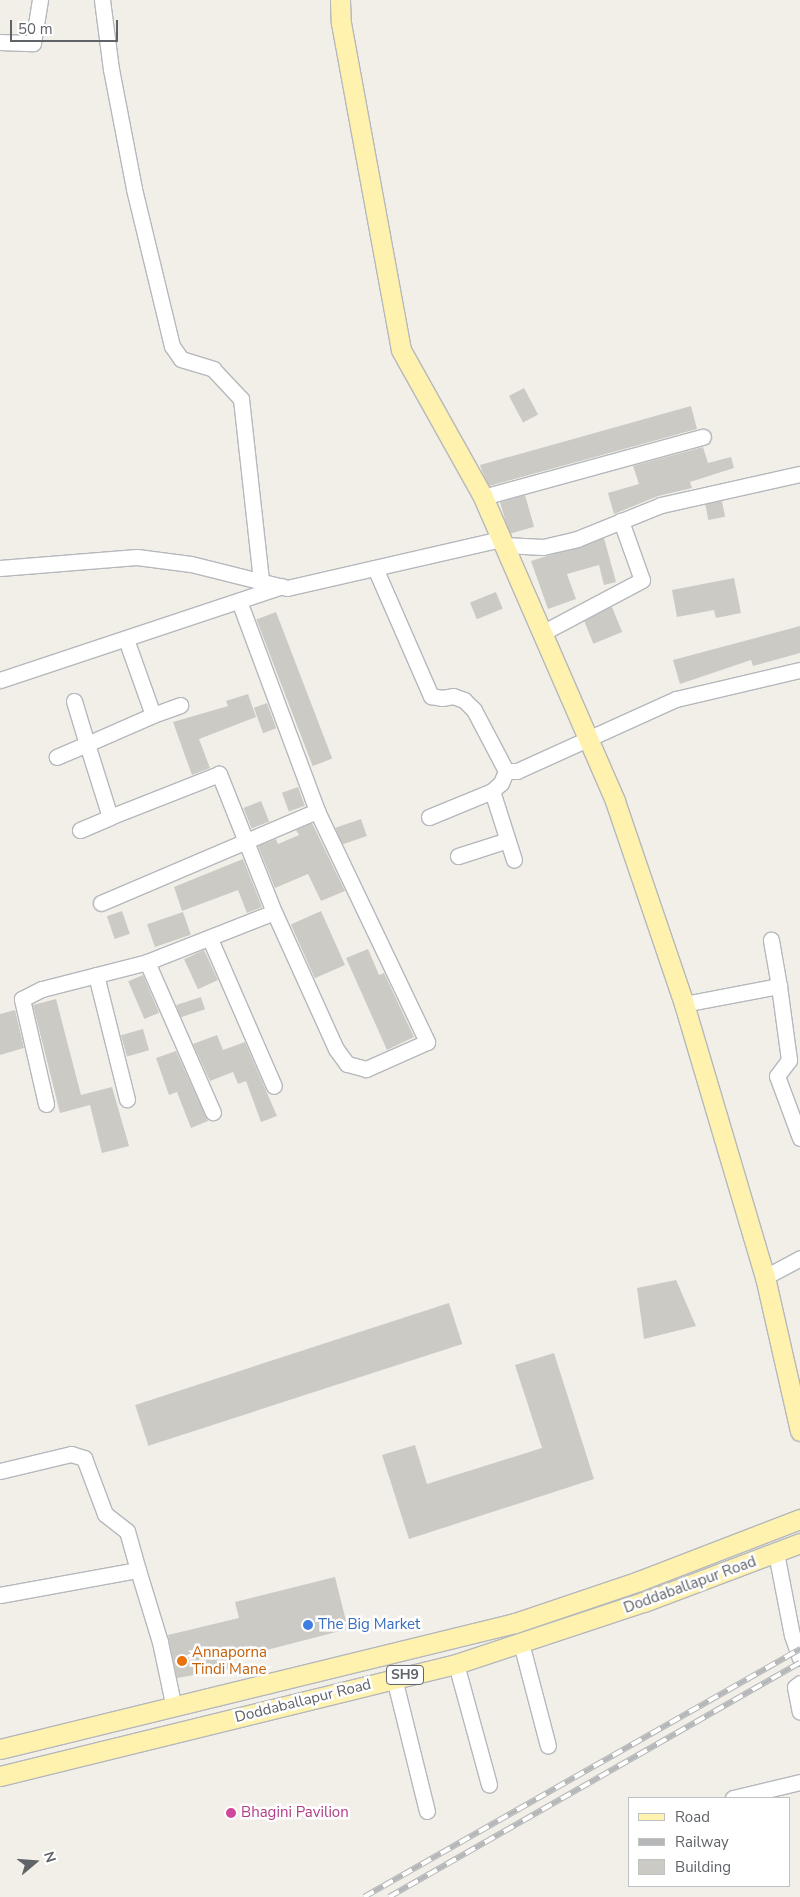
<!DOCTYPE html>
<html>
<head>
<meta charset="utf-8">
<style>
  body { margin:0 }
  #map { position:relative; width:800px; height:1897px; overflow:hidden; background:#f1efe8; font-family:"Nunito Sans",sans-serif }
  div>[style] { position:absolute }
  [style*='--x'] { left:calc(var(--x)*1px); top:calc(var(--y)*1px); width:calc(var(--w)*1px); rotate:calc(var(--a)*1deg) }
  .building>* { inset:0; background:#cccac5; transform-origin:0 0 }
  .roads { filter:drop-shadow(1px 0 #b5b8bc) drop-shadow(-1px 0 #b5b8bc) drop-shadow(0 1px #b5b8bc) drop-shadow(0 -1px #b5b8bc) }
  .minor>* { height:15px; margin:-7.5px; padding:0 7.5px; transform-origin:7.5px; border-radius:7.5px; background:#fff }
  .major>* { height:19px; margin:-9.5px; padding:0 9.5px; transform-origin:9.5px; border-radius:9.5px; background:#fff2af }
  .rail>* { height:5.5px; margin-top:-2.75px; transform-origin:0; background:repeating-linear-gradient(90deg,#fff 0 11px,#b6b7b8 0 22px); box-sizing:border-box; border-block:1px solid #b6b7b8 }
  .dots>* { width:14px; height:14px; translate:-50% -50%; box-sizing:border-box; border:2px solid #fff; border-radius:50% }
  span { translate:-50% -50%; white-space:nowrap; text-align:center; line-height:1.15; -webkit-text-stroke:5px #fff; paint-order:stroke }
  .shield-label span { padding:1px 4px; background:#fff; border:1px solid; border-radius:4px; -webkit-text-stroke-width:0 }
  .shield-label { font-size:14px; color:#5f6368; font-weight:700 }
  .street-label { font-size:15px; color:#5f6368 }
  .shop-label { font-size:15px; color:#366cbe }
  .left { translate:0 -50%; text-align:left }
  .food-label { font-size:15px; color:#c56008 }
  .hotel-label { font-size:15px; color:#b23c85 }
  .legend { position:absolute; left:628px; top:1797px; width:162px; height:90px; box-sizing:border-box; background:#fff; border:1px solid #bfc1c3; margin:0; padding:6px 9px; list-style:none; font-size:15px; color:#5f6368 }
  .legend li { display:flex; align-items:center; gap:10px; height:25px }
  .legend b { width:25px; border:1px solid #bfc1c3 }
  .north { position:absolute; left:10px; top:1837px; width:50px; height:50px; -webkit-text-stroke:4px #fff; paint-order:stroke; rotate:72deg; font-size:14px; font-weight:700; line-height:20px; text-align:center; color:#5f6368 }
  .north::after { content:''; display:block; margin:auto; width:18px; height:22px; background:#5f6368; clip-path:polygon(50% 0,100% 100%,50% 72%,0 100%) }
  .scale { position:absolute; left:10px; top:20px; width:108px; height:22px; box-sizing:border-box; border:2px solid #5f6368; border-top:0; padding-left:6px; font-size:15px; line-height:18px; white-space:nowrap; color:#5f6368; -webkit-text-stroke:4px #fff; paint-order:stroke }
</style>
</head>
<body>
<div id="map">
  <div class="building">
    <i style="left:524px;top:388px;width:30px;height:17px;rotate:62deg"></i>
    <i style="clip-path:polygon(691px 406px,697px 429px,489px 486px,482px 471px,480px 465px)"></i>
    <i style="clip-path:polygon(703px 447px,708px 463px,731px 457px,734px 468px,690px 482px,692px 488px,658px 496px,614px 514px,608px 493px,639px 484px,633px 466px)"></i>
    <i style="left:525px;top:495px;width:33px;height:26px;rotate:74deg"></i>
    <i style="left:722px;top:501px;width:16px;height:17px;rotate:79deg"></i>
    <i style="clip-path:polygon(604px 538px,616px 582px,604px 585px,599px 565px,567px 574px,576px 599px,548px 609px,531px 561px)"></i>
    <i style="clip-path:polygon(734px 578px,741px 613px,716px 618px,714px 610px,677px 617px,672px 590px)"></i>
    <i style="left:496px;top:592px;width:18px;height:28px;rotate:68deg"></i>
    <i style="left:612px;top:607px;width:27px;height:31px;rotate:68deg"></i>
    <i style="left:276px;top:612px;width:157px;height:21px;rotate:69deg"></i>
    <i style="clip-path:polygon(800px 626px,800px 653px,753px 666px,751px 660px,680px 684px,673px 660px)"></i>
    <i style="clip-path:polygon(248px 694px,256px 717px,199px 739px,210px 768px,192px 775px,173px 722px,228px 706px,226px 701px)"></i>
    <i style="left:267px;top:703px;width:27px;height:14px;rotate:70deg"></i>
    <i style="left:298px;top:787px;width:20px;height:17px;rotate:70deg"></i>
    <i style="left:261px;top:801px;width:22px;height:19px;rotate:68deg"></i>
    <i style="left:361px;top:819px;width:18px;height:27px;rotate:71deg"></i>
    <i style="clip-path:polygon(312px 823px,345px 891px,321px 901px,308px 874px,275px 888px,258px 846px,276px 839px,278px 844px,299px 835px,296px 830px)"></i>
    <i style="clip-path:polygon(243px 859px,262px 907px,247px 913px,238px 890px,182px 911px,174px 887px)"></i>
    <i style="left:122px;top:911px;width:24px;height:16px;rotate:71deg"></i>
    <i style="left:321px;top:911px;width:59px;height:33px;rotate:66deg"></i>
    <i style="left:183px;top:912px;width:24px;height:38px;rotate:71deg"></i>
    <i style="clip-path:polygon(368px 949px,379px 975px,384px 973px,414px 1037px,387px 1050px,346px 958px)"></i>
    <i style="left:204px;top:950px;width:33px;height:22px;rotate:65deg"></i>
    <i style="left:143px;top:975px;width:41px;height:16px;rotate:67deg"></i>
    <i style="left:201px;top:997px;width:13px;height:26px;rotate:72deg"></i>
    <i style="clip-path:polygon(56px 999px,81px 1095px,112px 1087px,129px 1146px,102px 1153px,90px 1105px,60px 1113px,33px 1005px)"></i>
    <i style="clip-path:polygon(15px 1010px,24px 1048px,0 1055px,0 1014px)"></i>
    <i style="left:143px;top:1029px;width:22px;height:23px;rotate:74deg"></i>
    <i style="clip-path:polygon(217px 1035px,223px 1050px,245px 1042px,277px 1116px,261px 1122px,246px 1081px,238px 1084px,233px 1072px,210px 1081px,193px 1044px)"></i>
    <i style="clip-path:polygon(176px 1051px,208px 1121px,191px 1128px,177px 1092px,169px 1095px,156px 1058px)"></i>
    <i style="clip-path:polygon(676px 1280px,696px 1326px,644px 1339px,637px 1288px)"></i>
    <i style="left:449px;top:1303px;width:43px;height:330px;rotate:72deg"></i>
    <i style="clip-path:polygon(554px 1353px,594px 1479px,409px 1539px,382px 1455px,415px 1445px,427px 1484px,542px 1448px,515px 1365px)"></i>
    <i style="clip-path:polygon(335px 1577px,348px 1629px,232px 1659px,234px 1668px,177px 1678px,168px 1635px,239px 1618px,235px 1602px)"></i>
  </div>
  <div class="roads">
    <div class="minor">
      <i style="--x:102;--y:0;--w:70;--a:82.6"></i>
      <i style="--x:111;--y:69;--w:122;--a:79.1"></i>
      <i style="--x:134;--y:189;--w:162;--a:76.4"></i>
      <i style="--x:172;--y:346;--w:16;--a:55"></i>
      <i style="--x:181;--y:359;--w:34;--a:17"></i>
      <i style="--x:213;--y:369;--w:41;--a:47"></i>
      <i style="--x:241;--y:399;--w:183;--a:83.7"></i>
      <i style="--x:0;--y:42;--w:33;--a:2"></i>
      <i style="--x:33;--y:43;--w:44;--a:-80.8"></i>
      <i style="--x:483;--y:497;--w:228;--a:-15.3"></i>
      <i style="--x:504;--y:545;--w:39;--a:3"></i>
      <i style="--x:543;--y:547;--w:35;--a:-13"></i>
      <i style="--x:577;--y:539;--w:91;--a:-22"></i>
      <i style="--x:661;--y:505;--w:142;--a:-12.6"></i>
      <i style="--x:0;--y:568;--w:137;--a:-4.6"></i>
      <i style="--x:137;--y:557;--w:54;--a:7.4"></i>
      <i style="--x:191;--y:564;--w:99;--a:14"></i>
      <i style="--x:287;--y:588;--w:220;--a:-12.9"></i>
      <i style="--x:375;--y:568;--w:140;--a:66.4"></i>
      <i style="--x:431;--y:696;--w:11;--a:10"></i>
      <i style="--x:442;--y:698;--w:11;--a:-10"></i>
      <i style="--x:453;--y:696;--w:12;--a:20"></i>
      <i style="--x:464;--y:700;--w:14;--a:45"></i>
      <i style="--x:474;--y:710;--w:69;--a:62.3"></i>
      <i style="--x:506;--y:771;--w:11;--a:0"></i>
      <i style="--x:517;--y:771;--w:175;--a:-24.4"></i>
      <i style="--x:676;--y:699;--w:127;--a:-13.2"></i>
      <i style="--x:239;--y:601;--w:224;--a:69.6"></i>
      <i style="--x:317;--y:811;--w:256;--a:64.5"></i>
      <i style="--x:427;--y:1042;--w:67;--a:156.1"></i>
      <i style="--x:366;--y:1069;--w:20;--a:-165"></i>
      <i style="--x:347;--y:1064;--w:19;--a:-126"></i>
      <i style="--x:336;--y:1049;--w:150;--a:-114.3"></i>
      <i style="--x:542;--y:633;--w:113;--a:-27.9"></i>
      <i style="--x:642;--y:580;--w:63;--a:-109.6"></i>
      <i style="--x:0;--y:680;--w:297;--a:-18.4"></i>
      <i style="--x:74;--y:701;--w:45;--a:73.2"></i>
      <i style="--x:87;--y:744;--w:72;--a:-23.7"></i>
      <i style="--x:153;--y:715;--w:81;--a:-109.6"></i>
      <i style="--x:153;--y:715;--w:29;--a:-20"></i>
      <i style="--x:492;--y:791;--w:72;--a:72.3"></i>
      <i style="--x:429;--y:817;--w:68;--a:-22.4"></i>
      <i style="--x:492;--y:791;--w:12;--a:-42"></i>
      <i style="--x:501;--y:783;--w:13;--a:-67"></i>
      <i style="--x:80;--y:830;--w:33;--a:-23"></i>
      <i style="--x:458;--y:856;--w:52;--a:-17.7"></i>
      <i style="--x:101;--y:903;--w:235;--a:-23.1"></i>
      <i style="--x:210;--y:939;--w:160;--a:66.5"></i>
      <i style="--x:147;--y:962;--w:164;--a:66.3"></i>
      <i style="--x:96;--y:975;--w:128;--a:76"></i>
      <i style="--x:779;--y:986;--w:75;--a:82.3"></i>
      <i style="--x:789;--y:1060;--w:20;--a:127"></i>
      <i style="--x:777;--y:1076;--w:66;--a:69.6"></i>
      <i style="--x:684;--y:1004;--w:97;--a:-10.7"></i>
      <i style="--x:779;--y:986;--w:47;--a:-99.9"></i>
      <i style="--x:46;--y:1104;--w:108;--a:-102.9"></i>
      <i style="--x:22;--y:999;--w:22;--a:-27"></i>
      <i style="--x:42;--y:989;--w:108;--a:-14.4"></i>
      <i style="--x:147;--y:962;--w:136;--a:-21.5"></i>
      <i style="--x:274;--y:912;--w:149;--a:-111.7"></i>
      <i style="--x:219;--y:774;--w:117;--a:158.5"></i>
      <i style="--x:110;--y:817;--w:77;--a:-107.5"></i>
      <i style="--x:87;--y:744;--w:33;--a:157"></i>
      <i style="--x:765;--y:1277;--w:40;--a:-28"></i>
      <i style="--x:0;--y:1471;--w:73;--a:-13.5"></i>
      <i style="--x:71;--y:1454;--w:14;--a:17"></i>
      <i style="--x:84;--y:1458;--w:60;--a:69.4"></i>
      <i style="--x:105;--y:1514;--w:28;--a:38"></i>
      <i style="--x:127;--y:1531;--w:41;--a:74.2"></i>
      <i style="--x:776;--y:1553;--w:84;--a:79"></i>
      <i style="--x:792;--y:1635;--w:24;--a:71"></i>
      <i style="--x:0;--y:1595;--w:140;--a:-10.3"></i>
      <i style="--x:138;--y:1570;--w:75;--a:73"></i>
      <i style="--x:160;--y:1642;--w:67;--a:78"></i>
      <i style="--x:521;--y:1643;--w:106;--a:75.3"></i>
      <i style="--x:456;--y:1664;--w:125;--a:74.7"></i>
      <i style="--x:394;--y:1678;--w:137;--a:76.1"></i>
      <i style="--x:800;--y:1683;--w:6;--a:141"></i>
      <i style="--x:795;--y:1687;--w:25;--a:79"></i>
      <i style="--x:733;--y:1798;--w:69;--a:-13.4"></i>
    </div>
    <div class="major">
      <i style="--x:340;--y:0;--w:23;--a:88"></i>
      <i style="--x:341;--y:23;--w:332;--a:79.6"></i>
      <i style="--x:401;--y:350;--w:168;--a:60.8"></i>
      <i style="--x:483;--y:497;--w:331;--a:66.5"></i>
      <i style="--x:615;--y:801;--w:214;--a:71.2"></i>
      <i style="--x:684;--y:1004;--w:285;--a:73.5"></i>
      <i style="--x:765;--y:1277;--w:158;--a:77.2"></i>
      <i style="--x:0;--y:1749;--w:530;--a:-13.75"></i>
      <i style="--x:515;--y:1623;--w:131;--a:-18.7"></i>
      <i style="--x:639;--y:1581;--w:173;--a:-21.1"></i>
      <i style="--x:0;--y:1776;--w:470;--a:-13.8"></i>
      <i style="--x:456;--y:1664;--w:198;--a:-18.3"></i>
      <i style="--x:644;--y:1602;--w:167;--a:-20.7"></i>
    </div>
  </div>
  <div class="rail">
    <i style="--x:364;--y:1897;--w:502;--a:-29.63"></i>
    <i style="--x:389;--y:1897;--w:473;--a:-29.7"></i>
  </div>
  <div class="dots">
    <i style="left:308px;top:1625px;background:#3f7fe0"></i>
    <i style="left:182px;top:1661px;background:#e8710a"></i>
    <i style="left:231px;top:1813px;background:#d1479c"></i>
  </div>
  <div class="shield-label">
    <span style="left:405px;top:1675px">SH9</span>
  </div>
  <div class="street-label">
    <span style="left:690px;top:1585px;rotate:-20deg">Doddaballapur Road</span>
    <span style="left:303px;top:1701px;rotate:-14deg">Doddaballapur Road</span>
  </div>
  <div class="shop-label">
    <span class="left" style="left:318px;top:1625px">The Big Market</span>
  </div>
  <div class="food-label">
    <span class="left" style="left:192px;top:1661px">Annaporna<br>Tindi Mane</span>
  </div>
  <div class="hotel-label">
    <span class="left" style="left:241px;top:1813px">Bhagini Pavilion</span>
  </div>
  <ul class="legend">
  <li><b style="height:6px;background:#fff2af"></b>Road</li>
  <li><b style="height:6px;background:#b6b7b8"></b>Railway</li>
  <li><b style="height:14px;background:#cccac5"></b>Building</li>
  </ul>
  <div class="north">N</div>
  <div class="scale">50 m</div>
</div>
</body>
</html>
